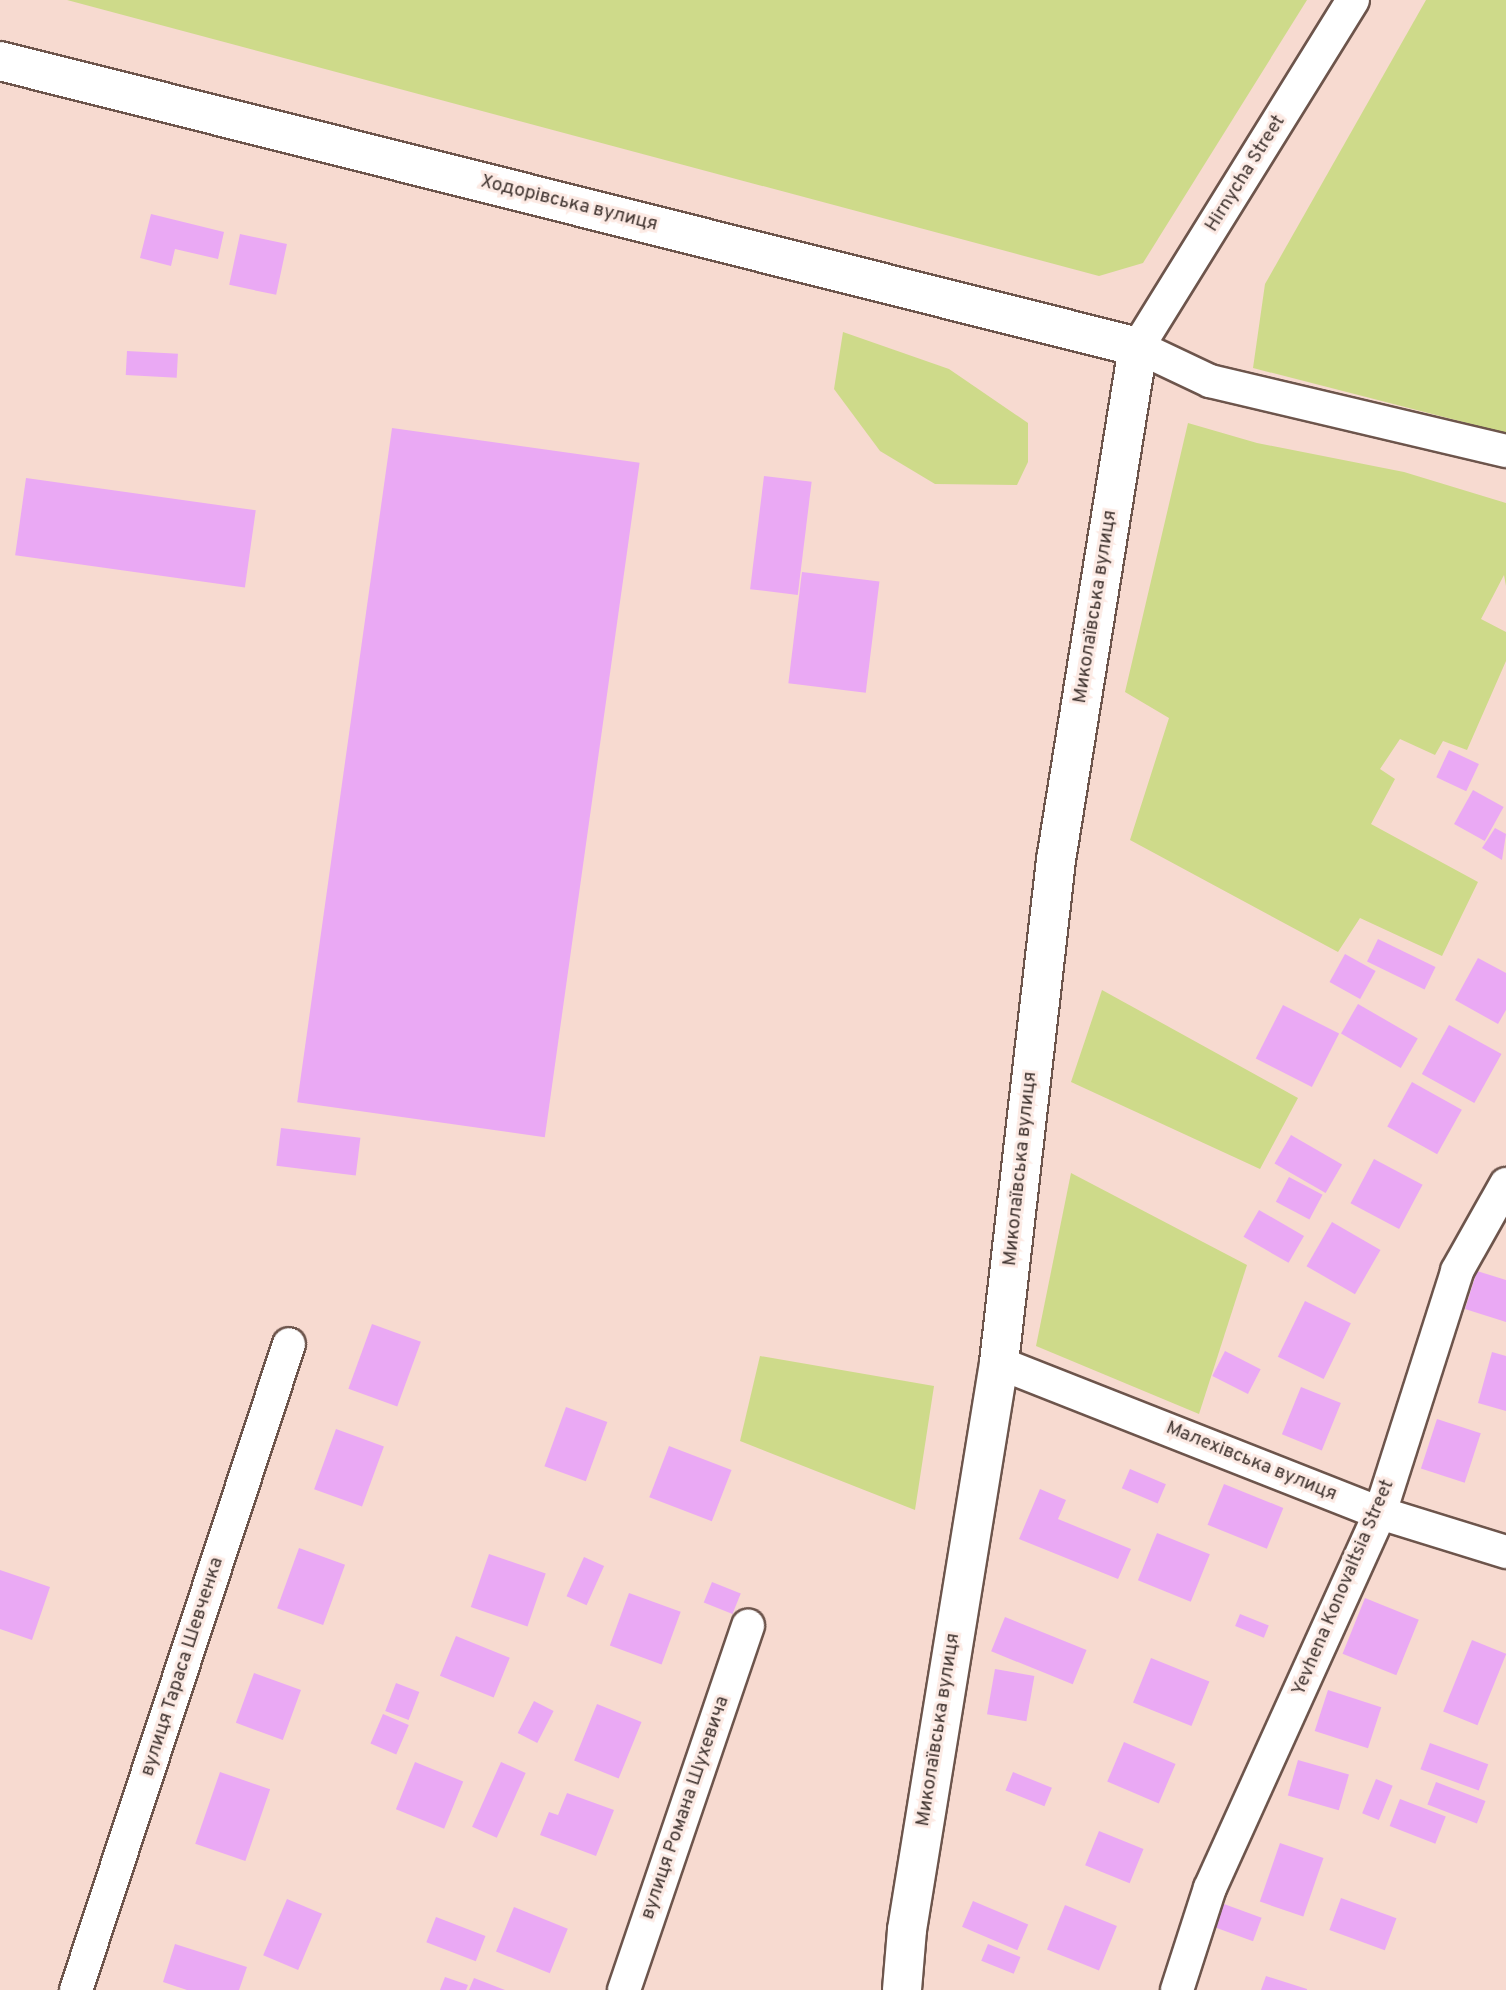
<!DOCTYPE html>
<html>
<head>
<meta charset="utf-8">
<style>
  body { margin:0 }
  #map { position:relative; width:1506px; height:1990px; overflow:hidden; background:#f7dad0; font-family:Overpass,sans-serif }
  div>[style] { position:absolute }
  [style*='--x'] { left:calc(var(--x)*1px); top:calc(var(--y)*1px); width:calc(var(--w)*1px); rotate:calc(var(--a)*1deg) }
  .green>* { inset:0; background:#ceda8a }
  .building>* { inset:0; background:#eaa9f4; transform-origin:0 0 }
  .roads { filter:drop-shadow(2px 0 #6d554c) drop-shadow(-2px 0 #6d554c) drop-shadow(0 2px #6d554c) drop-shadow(0 -2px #6d554c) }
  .minor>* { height:32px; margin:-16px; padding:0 16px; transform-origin:16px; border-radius:16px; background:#fff }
  .major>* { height:38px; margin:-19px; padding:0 19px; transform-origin:19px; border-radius:19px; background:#fff }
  span { translate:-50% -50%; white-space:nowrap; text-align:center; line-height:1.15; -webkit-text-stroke:6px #fceae4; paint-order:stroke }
  .street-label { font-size:19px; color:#413531 }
</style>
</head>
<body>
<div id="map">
  <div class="green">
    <i style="clip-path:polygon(67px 0,1307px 0,1143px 263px,1099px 276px)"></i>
    <i style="clip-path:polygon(1426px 0,1506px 0,1506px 433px,1253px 368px,1265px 284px)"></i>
    <i style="clip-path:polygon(843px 332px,949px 369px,1028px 423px,1028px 462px,1017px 485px,935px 484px,880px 451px,834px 389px)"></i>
    <i style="clip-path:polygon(1188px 423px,1257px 443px,1404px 472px,1506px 503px,1506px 586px,1504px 575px,1481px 619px,1506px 632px,1506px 661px,1467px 750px,1443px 741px,1435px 755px,1400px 739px,1380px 769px,1395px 779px,1371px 824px,1478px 882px,1442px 956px,1360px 918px,1338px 952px,1130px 840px,1169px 718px,1125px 692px)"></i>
    <i style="clip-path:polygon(1102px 990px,1298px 1098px,1260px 1169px,1071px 1082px)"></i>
    <i style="clip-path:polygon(1071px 1173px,1247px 1265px,1199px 1414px,1036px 1346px)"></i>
    <i style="clip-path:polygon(760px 1356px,934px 1386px,915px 1510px,740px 1441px)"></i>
  </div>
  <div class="building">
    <i style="clip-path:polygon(151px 214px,224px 232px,218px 259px,175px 249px,171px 266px,140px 258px)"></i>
    <i style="left:240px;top:234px;width:48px;height:52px;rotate:12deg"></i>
    <i style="left:127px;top:351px;width:51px;height:24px;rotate:3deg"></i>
    <i style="left:392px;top:428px;width:250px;height:681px;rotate:8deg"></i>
    <i style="left:764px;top:476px;width:48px;height:114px;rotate:7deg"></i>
    <i style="left:26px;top:478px;width:232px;height:78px;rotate:8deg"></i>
    <i style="left:802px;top:572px;width:78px;height:112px;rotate:7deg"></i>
    <i style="left:1449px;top:750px;width:33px;height:30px;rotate:25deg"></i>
    <i style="left:1473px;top:790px;width:35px;height:39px;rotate:29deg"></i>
    <i style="clip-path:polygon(1495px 828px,1506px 834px,1502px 860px,1482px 848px)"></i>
    <i style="left:1378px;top:939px;width:64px;height:25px;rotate:26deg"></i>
    <i style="left:1345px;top:954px;width:35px;height:32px;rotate:29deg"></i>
    <i style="clip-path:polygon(1478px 958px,1506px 973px,1506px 1010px,1498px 1024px,1455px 1000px)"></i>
    <i style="left:1358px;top:1004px;width:69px;height:34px;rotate:30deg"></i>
    <i style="left:1283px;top:1005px;width:63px;height:60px;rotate:27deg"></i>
    <i style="left:1449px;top:1025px;width:60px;height:56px;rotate:29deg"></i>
    <i style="left:1412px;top:1082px;width:57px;height:51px;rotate:29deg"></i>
    <i style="left:281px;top:1128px;width:80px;height:38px;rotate:7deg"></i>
    <i style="left:1291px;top:1135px;width:59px;height:33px;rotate:30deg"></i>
    <i style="left:1374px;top:1159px;width:55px;height:50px;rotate:28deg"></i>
    <i style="left:1289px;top:1177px;width:38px;height:28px;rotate:28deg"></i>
    <i style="left:1259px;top:1210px;width:52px;height:31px;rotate:30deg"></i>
    <i style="left:1332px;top:1222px;width:56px;height:51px;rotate:30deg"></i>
    <i style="clip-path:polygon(1477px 1271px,1506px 1280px,1506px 1322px,1465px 1309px)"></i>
    <i style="left:1305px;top:1301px;width:51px;height:62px;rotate:26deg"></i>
    <i style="left:372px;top:1324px;width:52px;height:69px;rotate:20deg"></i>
    <i style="left:1225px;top:1351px;width:40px;height:28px;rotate:27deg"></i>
    <i style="clip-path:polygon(1492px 1352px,1506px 1356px,1506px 1411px,1478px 1403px)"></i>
    <i style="left:1301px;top:1387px;width:43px;height:51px;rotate:22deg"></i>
    <i style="left:566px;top:1407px;width:44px;height:63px;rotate:20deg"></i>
    <i style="left:1437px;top:1419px;width:46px;height:52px;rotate:18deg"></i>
    <i style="left:336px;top:1429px;width:51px;height:64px;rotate:20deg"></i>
    <i style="left:669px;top:1446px;width:67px;height:55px;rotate:21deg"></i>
    <i style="left:1130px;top:1469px;width:39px;height:21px;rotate:23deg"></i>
    <i style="left:1224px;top:1484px;width:64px;height:44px;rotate:22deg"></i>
    <i style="clip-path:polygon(1040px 1489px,1066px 1500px,1058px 1519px,1131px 1549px,1118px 1579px,1019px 1539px)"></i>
    <i style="left:1157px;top:1533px;width:57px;height:51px;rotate:22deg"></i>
    <i style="left:299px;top:1548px;width:49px;height:64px;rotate:20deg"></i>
    <i style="left:489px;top:1554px;width:60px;height:56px;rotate:19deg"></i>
    <i style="left:584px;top:1557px;width:22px;height:43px;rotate:24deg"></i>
    <i style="clip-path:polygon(0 1570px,50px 1587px,32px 1640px,0 1629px)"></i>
    <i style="left:712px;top:1582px;width:31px;height:22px;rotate:22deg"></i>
    <i style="left:629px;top:1593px;width:55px;height:56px;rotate:20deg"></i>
    <i style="left:1365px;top:1598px;width:58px;height:60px;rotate:22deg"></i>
    <i style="left:1240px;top:1614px;width:31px;height:13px;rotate:22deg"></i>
    <i style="left:1005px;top:1617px;width:88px;height:37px;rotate:22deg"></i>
    <i style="left:456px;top:1636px;width:58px;height:43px;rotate:22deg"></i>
    <i style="left:1472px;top:1640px;width:37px;height:77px;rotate:22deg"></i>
    <i style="left:1151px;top:1658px;width:63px;height:48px;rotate:22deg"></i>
    <i style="left:995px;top:1669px;width:40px;height:46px;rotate:10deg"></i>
    <i style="left:254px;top:1673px;width:50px;height:53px;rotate:20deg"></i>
    <i style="left:396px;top:1683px;width:25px;height:30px;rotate:21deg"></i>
    <i style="left:1328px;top:1690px;width:56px;height:43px;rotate:18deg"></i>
    <i style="left:534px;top:1701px;width:22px;height:36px;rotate:27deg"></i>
    <i style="left:597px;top:1704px;width:48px;height:61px;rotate:22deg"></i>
    <i style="left:383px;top:1714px;width:28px;height:32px;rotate:23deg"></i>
    <i style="left:1124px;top:1742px;width:56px;height:43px;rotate:23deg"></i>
    <i style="left:1430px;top:1743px;width:62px;height:28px;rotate:20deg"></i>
    <i style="left:1298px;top:1760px;width:53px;height:37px;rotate:16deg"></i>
    <i style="left:415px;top:1762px;width:52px;height:51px;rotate:22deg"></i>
    <i style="left:501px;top:1762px;width:27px;height:71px;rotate:24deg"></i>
    <i style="left:220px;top:1772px;width:53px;height:76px;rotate:19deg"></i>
    <i style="left:1013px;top:1772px;width:42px;height:20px;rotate:22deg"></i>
    <i style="left:1376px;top:1779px;width:18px;height:37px;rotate:22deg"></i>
    <i style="left:1436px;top:1782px;width:53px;height:24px;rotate:21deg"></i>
    <i style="clip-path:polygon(567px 1793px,614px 1810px,596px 1856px,540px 1835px,549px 1812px,558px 1815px)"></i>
    <i style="left:1400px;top:1799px;width:49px;height:29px;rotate:21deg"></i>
    <i style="left:1099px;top:1831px;width:48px;height:37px;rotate:22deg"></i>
    <i style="left:1280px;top:1843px;width:46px;height:62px;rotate:19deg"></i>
    <i style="left:1341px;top:1898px;width:59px;height:34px;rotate:20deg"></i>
    <i style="left:287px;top:1899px;width:38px;height:61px;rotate:23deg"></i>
    <i style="left:973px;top:1901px;width:60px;height:28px;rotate:23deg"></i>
    <i style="left:1224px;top:1904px;width:40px;height:25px;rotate:20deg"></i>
    <i style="left:1065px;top:1905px;width:56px;height:48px;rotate:22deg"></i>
    <i style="left:514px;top:1907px;width:58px;height:48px;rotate:22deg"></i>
    <i style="left:436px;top:1917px;width:53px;height:27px;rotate:21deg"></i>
    <i style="clip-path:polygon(175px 1944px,247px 1967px,239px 1990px,187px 1990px,163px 1982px)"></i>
    <i style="left:988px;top:1944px;width:35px;height:18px;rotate:22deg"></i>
    <i style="clip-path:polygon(1266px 1976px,1307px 1989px,1307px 1990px,1261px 1990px)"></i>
    <i style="clip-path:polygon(445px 1977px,468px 1985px,466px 1990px,440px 1990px)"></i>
    <i style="clip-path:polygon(474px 1978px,505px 1990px,469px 1990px)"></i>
  </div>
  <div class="roads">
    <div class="minor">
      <i style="--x:1353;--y:0;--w:408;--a:121.8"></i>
      <i style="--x:1138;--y:347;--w:80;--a:25.3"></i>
      <i style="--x:1210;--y:381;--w:304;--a:13.3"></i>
      <i style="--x:999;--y:1363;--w:409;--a:21.5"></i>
      <i style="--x:1380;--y:1513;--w:132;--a:17.2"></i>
      <i style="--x:76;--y:1990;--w:680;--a:-71.75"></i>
      <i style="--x:624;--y:1990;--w:385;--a:-71.2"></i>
      <i style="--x:1177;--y:1990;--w:107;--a:-72.1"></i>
      <i style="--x:1210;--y:1888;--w:412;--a:-65.6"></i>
      <i style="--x:1380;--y:1513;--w:254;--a:-72.3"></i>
      <i style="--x:1457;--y:1271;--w:100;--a:-60.6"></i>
    </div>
    <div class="major">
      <i style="--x:0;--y:61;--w:1173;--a:14.11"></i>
      <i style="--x:1138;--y:347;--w:520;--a:99.08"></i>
      <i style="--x:1056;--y:860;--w:506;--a:96.47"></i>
      <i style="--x:999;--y:1363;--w:574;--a:99.22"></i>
      <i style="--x:907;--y:1930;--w:60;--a:94.8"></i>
    </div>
  </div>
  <div class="street-label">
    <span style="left:1246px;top:174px;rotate:-58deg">Hirnycha Street</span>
    <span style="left:569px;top:204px;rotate:14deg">Ходорівська вулиця</span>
    <span style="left:1096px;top:607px;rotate:-81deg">Миколаївська вулиця</span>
    <span style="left:1021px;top:1169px;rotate:-84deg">Миколаївська вулиця</span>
    <span style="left:1251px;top:1462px;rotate:22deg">Малехівська вулиця</span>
    <span style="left:1344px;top:1588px;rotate:-67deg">Yevhena Konovaltsia Street</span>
    <span style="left:183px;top:1667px;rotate:-72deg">вулиця Тараса Шевченка</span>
    <span style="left:939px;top:1730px;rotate:-81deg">Миколаївська вулиця</span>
    <span style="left:686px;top:1808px;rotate:-71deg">вулиця Романа Шухевича</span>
  </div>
</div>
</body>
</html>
